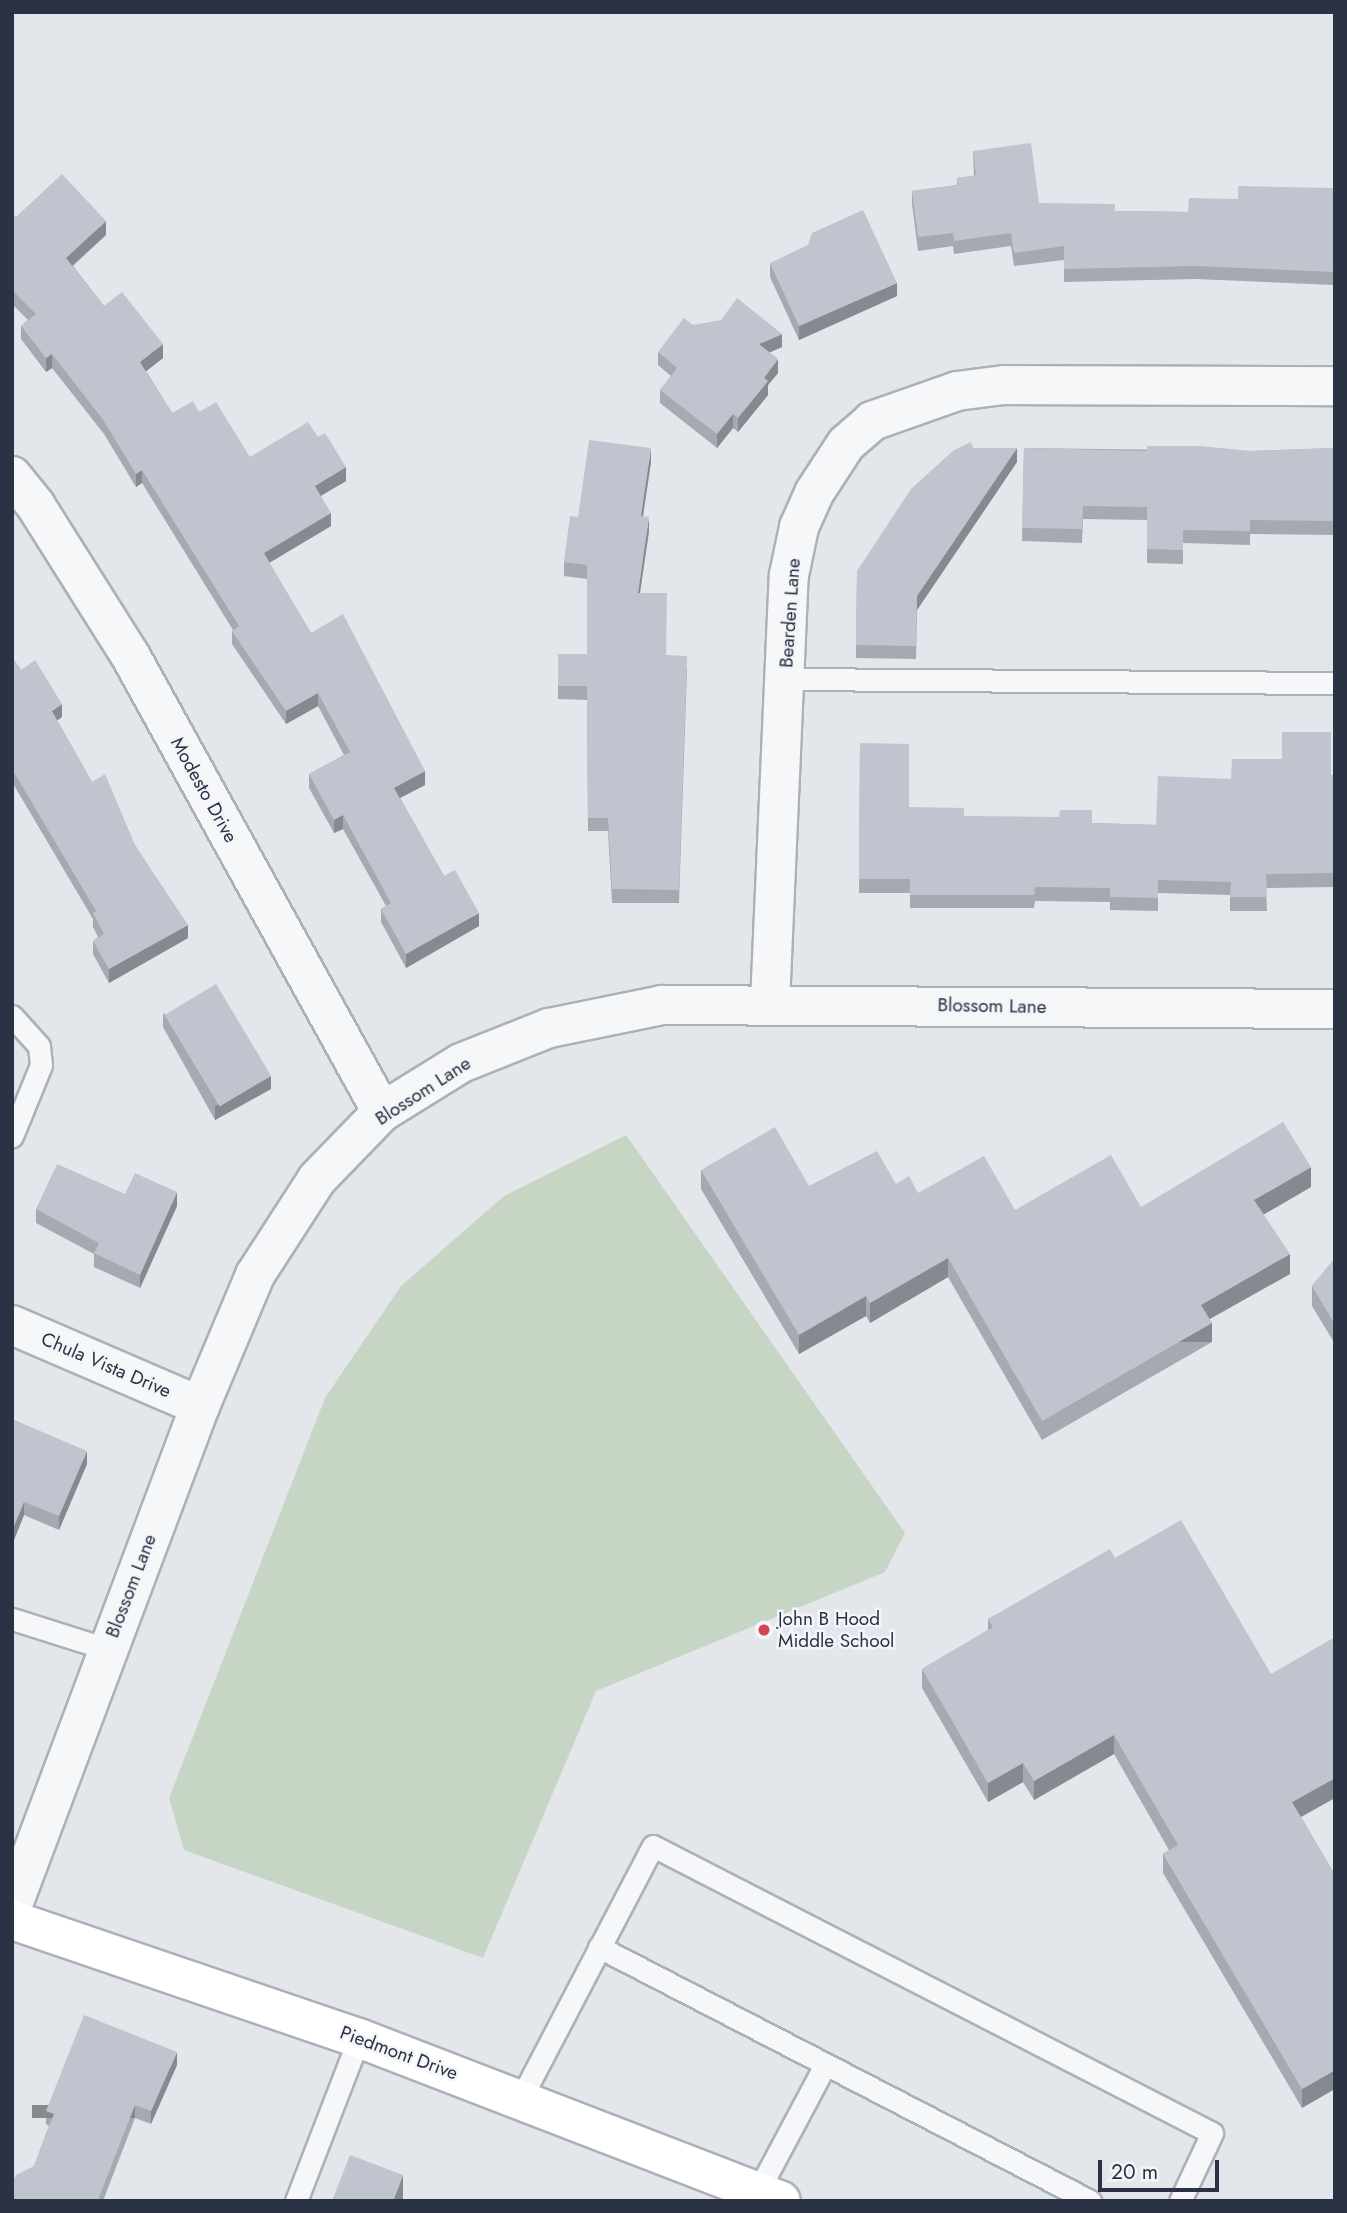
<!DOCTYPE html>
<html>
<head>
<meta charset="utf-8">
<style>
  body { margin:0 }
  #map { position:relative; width:1347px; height:2213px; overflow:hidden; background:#e3e6eb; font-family:Jost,sans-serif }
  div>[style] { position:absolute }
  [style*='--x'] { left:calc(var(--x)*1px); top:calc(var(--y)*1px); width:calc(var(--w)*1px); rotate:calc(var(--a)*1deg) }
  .green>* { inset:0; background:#c7d5c4 }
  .roads { filter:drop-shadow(2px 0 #acb0b9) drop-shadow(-2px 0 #acb0b9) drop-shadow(0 2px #acb0b9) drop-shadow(0 -2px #acb0b9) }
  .lane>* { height:21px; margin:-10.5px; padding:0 10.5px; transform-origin:10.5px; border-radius:10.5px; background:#f6f7f9 }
  .street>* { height:38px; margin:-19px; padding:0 19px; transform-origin:19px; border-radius:19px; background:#f6f7f9 }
  .secondary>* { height:38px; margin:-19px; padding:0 19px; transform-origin:19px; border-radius:19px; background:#fff }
  .wall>* { inset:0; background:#a5a9b1 }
  .shaded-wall>* { inset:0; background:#868990; transform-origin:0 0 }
  .building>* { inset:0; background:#c0c4ce; transform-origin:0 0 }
  .dots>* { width:19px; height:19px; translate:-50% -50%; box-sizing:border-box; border:4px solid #f3f5f8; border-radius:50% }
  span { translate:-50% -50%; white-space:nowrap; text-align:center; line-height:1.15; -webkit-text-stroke:5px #f3f5f8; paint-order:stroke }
  .street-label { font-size:19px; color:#2a3244 }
  .poi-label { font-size:19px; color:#2a3244 }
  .left { translate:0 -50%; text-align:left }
  .frame { position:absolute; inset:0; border:14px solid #2a3244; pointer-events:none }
  .scale { position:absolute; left:1098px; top:2160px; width:121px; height:32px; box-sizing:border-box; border:4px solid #2a3244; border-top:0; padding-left:9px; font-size:21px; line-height:24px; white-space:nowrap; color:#2a3244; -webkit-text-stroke:5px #f3f5f8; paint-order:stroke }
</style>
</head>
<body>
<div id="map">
  <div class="green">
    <i style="clip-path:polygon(626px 1135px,905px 1533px,885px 1572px,596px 1691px,483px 1958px,184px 1850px,169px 1798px,325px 1398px,401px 1286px,504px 1196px)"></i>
  </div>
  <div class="roads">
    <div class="lane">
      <i style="--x:786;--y:679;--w:549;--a:0.42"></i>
      <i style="--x:12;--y:1016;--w:40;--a:48"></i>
      <i style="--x:39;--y:1046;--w:19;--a:84"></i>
      <i style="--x:41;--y:1065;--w:77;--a:112.2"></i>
      <i style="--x:12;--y:1619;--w:100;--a:17.5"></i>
      <i style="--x:599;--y:1947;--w:553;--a:27.35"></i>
      <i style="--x:521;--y:2098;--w:284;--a:-62.4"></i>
      <i style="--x:653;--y:1846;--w:628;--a:27.18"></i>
      <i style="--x:1212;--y:2133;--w:75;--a:115.2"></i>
      <i style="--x:758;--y:2191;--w:143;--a:-62"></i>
      <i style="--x:296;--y:2201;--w:175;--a:-68.9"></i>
    </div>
    <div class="street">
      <i style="--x:12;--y:476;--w:38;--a:51"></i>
      <i style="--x:36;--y:506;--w:176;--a:57.8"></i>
      <i style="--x:130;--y:655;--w:522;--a:61.13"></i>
      <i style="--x:770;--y:1004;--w:429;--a:-87.5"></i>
      <i style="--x:789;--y:575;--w:49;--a:-78.2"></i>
      <i style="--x:799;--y:527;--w:37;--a:-66"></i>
      <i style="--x:814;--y:493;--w:59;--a:-56.9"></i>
      <i style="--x:846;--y:444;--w:35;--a:-41"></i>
      <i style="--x:872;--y:421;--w:90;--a:-19.4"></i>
      <i style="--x:957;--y:391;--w:47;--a:-7.3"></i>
      <i style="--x:1004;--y:385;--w:331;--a:0.2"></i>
      <i style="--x:12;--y:1325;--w:205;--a:23.3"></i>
      <i style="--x:12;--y:1907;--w:535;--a:-69.43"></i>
      <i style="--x:200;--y:1406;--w:142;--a:-67.2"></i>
      <i style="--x:255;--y:1275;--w:114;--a:-57.1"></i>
      <i style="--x:317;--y:1179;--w:93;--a:-45.9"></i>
      <i style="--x:382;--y:1112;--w:93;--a:-31.8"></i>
      <i style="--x:461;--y:1063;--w:95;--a:-21.7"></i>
      <i style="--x:549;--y:1028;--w:115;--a:-11.5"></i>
      <i style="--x:662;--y:1005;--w:673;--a:0.34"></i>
    </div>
    <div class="secondary">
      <i style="--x:12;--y:1920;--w:367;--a:18.8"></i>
      <i style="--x:359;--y:2038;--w:452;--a:21.1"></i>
    </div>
  </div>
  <div class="wall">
    <i style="clip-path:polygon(973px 151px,1039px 203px,1115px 211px,1188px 212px,1238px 199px,1335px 188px,1335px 285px,1195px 279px,1064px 282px,1064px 260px,1014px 266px,1011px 246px,954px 254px,953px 246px,918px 251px,912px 204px,912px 191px,957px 185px,957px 178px,974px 176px)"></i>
    <i style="clip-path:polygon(12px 213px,16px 217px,106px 235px,73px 266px,104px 306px,163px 358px,146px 371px,172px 413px,199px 412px,250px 457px,346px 481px,321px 496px,331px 526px,269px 563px,311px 633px,425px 785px,400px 798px,444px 876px,479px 926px,406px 968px,381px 922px,381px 909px,386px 906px,343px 829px,334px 833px,309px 788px,309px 774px,344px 755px,318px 706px,286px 724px,232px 644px,232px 631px,233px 630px,142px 483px,136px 487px,104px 434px,52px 368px,46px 372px,21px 339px,21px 326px,28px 320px,12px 304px)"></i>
    <i style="clip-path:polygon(770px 263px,897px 296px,799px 340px,770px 277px)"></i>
    <i style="clip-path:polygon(693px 325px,782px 347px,770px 352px,778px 373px,768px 385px,768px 395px,738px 432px,733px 428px,717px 448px,660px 403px,660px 390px,671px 376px,658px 365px,658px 352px)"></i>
    <i style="clip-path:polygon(973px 448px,1017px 462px,917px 610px,916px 659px,856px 658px,857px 571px)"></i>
    <i style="clip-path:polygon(1024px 448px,1251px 451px,1335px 448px,1335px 535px,1250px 534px,1250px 545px,1183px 543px,1183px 564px,1147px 563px,1147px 520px,1083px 519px,1082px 543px,1022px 541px)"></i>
    <i style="clip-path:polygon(651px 462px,643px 516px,649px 531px,640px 593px,666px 655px,687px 669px,679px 903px,612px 903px,608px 831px,588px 831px,587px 700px,558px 699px,558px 654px,587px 654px,587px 579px,564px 576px,564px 562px,578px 517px)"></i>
    <i style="clip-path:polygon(12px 657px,21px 670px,62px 717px,57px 720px,92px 782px,135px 845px,188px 938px,109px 983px,93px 954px,93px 941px,98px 937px,93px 927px,93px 919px,12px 782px)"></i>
    <i style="clip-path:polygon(860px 743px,909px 807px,964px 816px,1092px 823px,1156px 825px,1231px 779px,1335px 775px,1335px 872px,1334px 872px,1334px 887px,1266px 888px,1267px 911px,1230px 911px,1230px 895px,1158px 893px,1158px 911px,1110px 910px,1110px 902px,1035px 901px,1034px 908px,910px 908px,910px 893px,859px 893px)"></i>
    <i style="clip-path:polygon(163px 1013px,271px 1089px,215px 1120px,163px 1027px)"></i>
    <i style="clip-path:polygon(701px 1170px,809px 1186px,896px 1184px,918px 1193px,1015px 1210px,1141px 1207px,1311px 1187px,1263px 1215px,1290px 1274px,1209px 1319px,1212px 1342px,1042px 1440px,948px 1277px,870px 1323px,866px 1316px,799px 1354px,701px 1189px)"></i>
    <i style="clip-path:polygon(125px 1194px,177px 1206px,140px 1288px,94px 1267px,94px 1254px,36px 1223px,36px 1209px)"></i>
    <i style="clip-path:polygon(1335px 1258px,1335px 1344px,1312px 1306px,1312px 1286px)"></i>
    <i style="clip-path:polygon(12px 1419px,87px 1464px,59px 1530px,24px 1515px,14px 1540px,12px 1539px)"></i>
    <i style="clip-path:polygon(1115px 1558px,1301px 1817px,1335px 1875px,1302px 2108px,1163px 1873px,1163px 1854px,1169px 1850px,1114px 1754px,1034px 1800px,1023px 1782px,988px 1802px,922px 1688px,922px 1669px,988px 1630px,988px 1619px)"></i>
    <i style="clip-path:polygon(177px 2065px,151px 2124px,135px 2118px,103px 2201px,12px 2201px,34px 2166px,49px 2126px,46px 2124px,46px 2111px)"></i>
  </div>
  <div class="shaded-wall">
    <i style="clip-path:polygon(106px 221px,106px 235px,66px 271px,66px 258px)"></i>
    <i style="clip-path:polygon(897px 283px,897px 296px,799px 340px,799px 326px)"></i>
    <i style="clip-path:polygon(782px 334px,782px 347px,759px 357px,759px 344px)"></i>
    <i style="clip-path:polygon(163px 344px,163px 358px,140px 376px,140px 362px)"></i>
    <i style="clip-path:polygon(52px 354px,52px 368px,46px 372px,46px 358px)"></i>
    <i style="clip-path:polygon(778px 359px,778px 373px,768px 385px,768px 395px,738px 432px,738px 418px,764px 378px)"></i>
    <i style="clip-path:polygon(733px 414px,733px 428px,717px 448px,717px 434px)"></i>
    <i style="clip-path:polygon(651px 448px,651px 462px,641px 529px,641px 516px)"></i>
    <i style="clip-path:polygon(1017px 448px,1017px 462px,917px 610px,916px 659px,917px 596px)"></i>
    <i style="clip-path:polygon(346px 467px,346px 481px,315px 499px,315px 486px)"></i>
    <i style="clip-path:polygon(142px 470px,142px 483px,136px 487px,136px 474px)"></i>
    <i style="clip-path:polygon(331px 513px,331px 526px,264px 566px,264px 553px)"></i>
    <i style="clip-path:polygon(649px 517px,649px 531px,638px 606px,638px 593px)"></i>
    <i style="clip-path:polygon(318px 693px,318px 706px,286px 724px,286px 711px)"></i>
    <i style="clip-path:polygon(62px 704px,62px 717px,52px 724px,52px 711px)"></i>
    <i style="clip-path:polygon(425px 771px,425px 785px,394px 801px,394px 788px)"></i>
    <i style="clip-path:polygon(343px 815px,343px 829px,334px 833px,334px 820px)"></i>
    <i style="clip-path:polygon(479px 913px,479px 926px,406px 968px,406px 954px)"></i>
    <i style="clip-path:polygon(188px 925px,188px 938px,109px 983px,109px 969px)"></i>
    <i style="clip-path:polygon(271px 1076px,271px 1089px,215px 1120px,215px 1106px)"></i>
    <i style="clip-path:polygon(1311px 1167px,1311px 1187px,1254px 1220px,1254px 1200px)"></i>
    <i style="clip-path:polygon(177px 1192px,177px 1206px,140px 1288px,140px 1275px)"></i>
    <i style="clip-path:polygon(1290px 1254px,1290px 1274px,1201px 1324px,1201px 1305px)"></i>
    <i style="clip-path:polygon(948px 1258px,948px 1277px,870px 1323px,870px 1303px)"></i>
    <i style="clip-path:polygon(866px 1296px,866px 1316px,799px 1354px,799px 1335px)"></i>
    <i style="left:1212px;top:1323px;width:19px;height:196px;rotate:90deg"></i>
    <i style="clip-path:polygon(87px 1451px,87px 1464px,59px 1530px,59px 1516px)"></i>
    <i style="clip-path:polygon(24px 1502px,24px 1515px,14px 1540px,14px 1526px)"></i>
    <i style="clip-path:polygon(1114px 1735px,1114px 1754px,1034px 1800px,1034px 1781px)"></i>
    <i style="clip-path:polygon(1023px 1763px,1023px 1782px,988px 1802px,988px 1783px)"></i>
    <i style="clip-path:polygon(1335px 1778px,1335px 1798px,1292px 1822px,1292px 1802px)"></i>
    <i style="clip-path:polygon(177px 2052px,177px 2065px,151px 2124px,151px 2111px)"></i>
    <i style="clip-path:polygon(1335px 2070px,1335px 2089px,1302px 2108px,1302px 2089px)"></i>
    <i style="left:135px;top:2105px;width:13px;height:103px;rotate:90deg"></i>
    <i style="clip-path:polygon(403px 2175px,403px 2201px,393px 2201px)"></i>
  </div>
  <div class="building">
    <i style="clip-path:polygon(1031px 143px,1039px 203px,1115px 204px,1115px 211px,1188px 212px,1189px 198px,1238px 199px,1238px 186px,1335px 188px,1335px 272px,1195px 266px,1064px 269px,1064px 246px,1014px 253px,1011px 233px,954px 241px,953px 233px,918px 237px,912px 191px,958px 185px,957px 178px,976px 175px,973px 151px)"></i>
    <i style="clip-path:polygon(62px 174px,106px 221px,66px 258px,104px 306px,122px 292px,163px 344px,140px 362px,172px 413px,193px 401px,199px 412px,216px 402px,250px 457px,308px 422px,318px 437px,325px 433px,346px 467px,315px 486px,331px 513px,264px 553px,311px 633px,343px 614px,425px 771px,394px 788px,444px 876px,455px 870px,479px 913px,406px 954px,381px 909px,391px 903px,343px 815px,334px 820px,309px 774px,350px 752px,318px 693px,286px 711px,232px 631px,239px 626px,142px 470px,136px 474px,104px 421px,52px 354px,46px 358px,21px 326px,36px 314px,12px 290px,12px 213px,16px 217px)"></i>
    <i style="clip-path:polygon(863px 210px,897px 283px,799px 326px,770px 263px,808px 245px,812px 233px)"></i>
    <i style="clip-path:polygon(737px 298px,782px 334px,759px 344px,778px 359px,764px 378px,768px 381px,738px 418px,733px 414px,717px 434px,660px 390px,677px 368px,658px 352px,684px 318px,693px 325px,721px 320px)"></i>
    <i style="clip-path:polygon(589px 440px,651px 448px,641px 516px,649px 517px,638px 593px,667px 593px,666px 655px,687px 656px,679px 890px,612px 889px,608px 818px,588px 818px,587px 686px,558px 686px,558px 654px,587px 654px,587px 565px,564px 562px,570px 516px,578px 517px)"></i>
    <i style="clip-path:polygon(971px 442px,973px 448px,1017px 448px,917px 596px,916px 646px,856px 645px,857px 571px,911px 489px,954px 450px)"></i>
    <i style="clip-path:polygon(1147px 446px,1200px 446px,1251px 451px,1335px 448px,1335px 521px,1250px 520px,1250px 531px,1183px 530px,1183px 550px,1147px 549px,1147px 507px,1083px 506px,1082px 529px,1022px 528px,1024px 448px,1147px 451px)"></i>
    <i style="clip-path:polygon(12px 657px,21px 670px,35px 660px,62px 704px,52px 711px,92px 782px,105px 774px,135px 845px,188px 925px,109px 969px,93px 941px,104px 934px,93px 913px,96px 911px,12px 769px)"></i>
    <i style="clip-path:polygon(1282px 732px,1331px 732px,1331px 775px,1335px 775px,1335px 858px,1334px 858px,1334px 873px,1266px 874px,1267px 897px,1230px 897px,1231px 882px,1158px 880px,1158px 898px,1110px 897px,1110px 888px,1035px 887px,1034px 895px,910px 895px,910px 879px,859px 879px,860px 743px,909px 744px,909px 807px,964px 808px,964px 816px,1059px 817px,1060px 810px,1092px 810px,1092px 823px,1156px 825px,1158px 776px,1231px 779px,1232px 759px,1282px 759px)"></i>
    <i style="left:216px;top:984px;width:107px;height:60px;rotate:59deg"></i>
    <i style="clip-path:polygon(1283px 1122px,1311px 1167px,1254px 1200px,1290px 1254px,1201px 1305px,1212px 1323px,1042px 1421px,948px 1258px,870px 1303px,866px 1296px,799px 1335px,701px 1170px,775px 1127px,809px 1186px,877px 1151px,896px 1184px,909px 1176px,918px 1193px,984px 1156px,1015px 1210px,1111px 1155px,1141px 1207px)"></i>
    <i style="clip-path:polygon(57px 1164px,125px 1194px,135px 1173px,177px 1192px,140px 1275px,94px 1253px,99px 1243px,36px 1209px)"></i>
    <i style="clip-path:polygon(1335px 1258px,1335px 1325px,1312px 1286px)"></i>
    <i style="clip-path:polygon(12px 1419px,87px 1451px,59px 1516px,24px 1502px,14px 1526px,12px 1526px)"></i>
    <i style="clip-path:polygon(1181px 1520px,1271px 1674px,1335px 1637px,1335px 1778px,1292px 1802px,1335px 1875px,1335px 2070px,1302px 2089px,1163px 1854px,1178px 1845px,1114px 1735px,1034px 1781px,1023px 1763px,988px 1783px,922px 1669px,993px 1627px,988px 1619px,1110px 1549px,1115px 1558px)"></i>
    <i style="clip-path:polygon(84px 2015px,177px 2052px,151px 2111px,135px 2105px,98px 2200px,99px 2201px,12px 2201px,12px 2184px,16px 2175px,34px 2166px,54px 2114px,46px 2111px)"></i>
    <i style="clip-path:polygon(350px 2155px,403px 2175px,393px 2201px,332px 2201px)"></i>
  </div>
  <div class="dots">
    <i style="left:764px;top:1630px;background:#d24653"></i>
  </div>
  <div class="street-label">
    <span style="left:790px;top:613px;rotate:-86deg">Bearden Lane</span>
    <span style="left:204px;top:790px;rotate:61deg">Modesto Drive</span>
    <span style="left:992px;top:1006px;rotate:1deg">Blossom Lane</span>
    <span style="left:423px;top:1091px;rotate:-33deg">Blossom Lane</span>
    <span style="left:106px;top:1365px;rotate:23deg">Chula Vista Drive</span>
    <span style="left:131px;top:1586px;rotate:-69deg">Blossom Lane</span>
    <span style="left:399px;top:2053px;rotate:20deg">Piedmont Drive</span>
  </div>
  <div class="poi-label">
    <span class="left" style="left:778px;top:1630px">John B Hood<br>Middle School</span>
  </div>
  <div class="frame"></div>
  <div class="scale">20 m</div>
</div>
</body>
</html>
